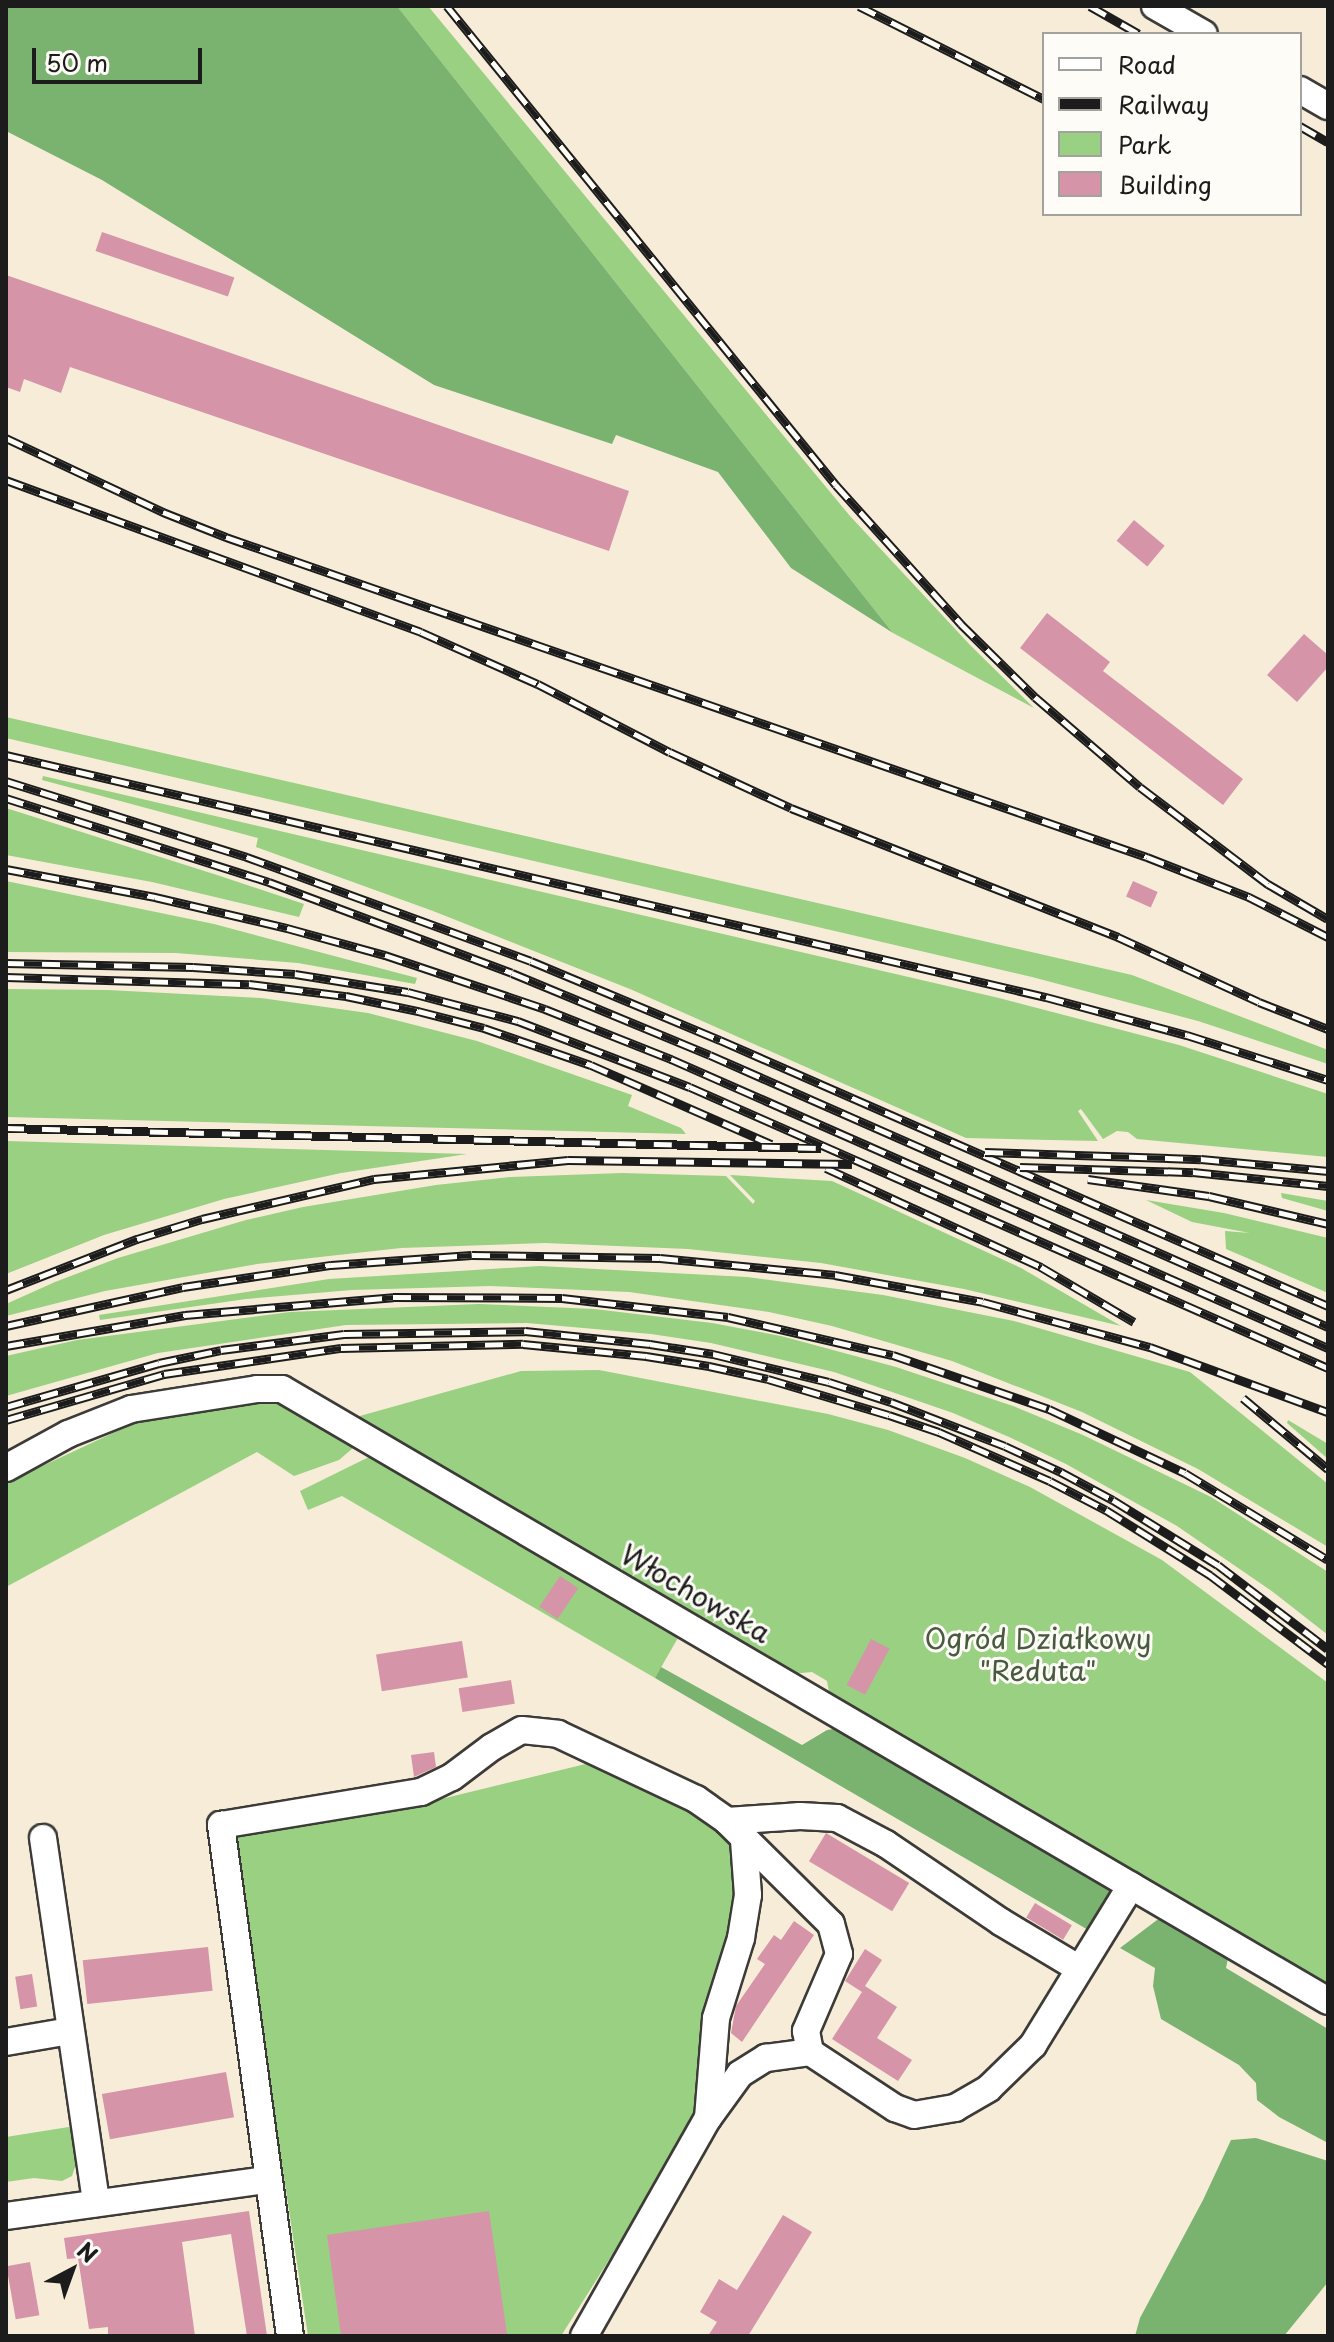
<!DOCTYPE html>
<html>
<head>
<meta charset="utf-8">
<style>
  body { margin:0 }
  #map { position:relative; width:1334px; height:2342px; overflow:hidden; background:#f6ecd8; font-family:"Playpen Sans",sans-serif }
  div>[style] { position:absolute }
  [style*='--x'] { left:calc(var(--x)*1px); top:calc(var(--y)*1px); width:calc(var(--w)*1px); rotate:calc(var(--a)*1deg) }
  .green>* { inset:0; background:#99d082 }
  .forest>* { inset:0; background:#7ab270 }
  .building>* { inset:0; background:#d694a9; transform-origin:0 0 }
  .roads { filter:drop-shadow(2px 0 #3d3b38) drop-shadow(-2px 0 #3d3b38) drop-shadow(0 2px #3d3b38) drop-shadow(0 -2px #3d3b38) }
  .minor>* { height:26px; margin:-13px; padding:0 13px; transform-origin:13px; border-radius:13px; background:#fff }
  .rail>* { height:9px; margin-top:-4.5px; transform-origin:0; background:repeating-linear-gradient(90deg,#fdfcf7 0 18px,#1c1c1c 0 36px); box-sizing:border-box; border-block:2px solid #1c1c1c }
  span { translate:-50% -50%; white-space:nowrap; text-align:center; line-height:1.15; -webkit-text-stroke:6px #fdfcf7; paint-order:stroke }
  .street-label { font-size:28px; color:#1c1c1c }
  .park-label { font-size:28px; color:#485b40 }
  .frame { position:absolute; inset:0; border:8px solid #1c1c1c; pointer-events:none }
  .legend { position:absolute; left:1042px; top:32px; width:260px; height:184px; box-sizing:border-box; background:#fdfcf7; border:2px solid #a3a29f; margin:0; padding:10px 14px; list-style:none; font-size:24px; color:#1c1c1c }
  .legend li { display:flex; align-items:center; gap:16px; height:40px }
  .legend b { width:40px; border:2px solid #a3a29f }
  .north { position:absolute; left:32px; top:2230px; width:80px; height:80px; -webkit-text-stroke:6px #fdfcf7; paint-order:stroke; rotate:41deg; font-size:22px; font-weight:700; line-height:32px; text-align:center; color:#1c1c1c }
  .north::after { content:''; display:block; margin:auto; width:28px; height:36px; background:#1c1c1c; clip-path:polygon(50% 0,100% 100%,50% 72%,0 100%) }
  .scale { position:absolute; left:32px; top:48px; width:170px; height:36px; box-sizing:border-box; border:4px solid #1c1c1c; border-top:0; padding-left:10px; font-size:24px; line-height:28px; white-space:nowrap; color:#1c1c1c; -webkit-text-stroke:6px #fdfcf7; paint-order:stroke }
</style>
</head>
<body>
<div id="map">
  <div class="green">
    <i style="clip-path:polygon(397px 6px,428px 6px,850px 516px,970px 645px,1034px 708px,893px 633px)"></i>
    <i style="clip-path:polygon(6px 717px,1132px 975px,1328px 1050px,1328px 1064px,1198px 1021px,1032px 977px,6px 738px)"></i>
    <i style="clip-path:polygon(43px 776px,999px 998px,1179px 1045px,1328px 1094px,1328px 1157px,1137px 1139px,1128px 1132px,1117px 1131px,1103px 1139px,1081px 1109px,1078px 1111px,1098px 1141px,966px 1138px,630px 989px,433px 911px,256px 847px,258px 838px,42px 780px)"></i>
    <i style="clip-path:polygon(6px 808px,217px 875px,304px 904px,299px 917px,152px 882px,6px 855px)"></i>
    <i style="clip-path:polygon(6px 881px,214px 924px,417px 978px,415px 984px,298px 963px,176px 953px,6px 952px)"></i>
    <i style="clip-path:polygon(6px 989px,108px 990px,261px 998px,368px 1013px,477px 1041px,632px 1095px,628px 1106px,681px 1128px,686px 1134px,6px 1117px)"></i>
    <i style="clip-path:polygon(6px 1141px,467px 1154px,341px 1173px,224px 1199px,104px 1235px,6px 1274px)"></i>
    <i style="clip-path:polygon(622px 1173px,726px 1176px,753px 1204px,755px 1201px,730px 1175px,832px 1181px,1021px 1268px,1121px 1326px,964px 1289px,821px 1263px,688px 1249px,545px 1243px,401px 1248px,257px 1264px,105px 1291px,6px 1316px,6px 1304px,55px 1282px,118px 1258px,246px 1220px,303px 1207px,436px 1185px,511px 1177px)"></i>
    <i style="clip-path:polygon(1281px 1193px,1328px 1201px,1328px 1211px,1282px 1198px)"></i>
    <i style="clip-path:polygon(1146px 1200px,1224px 1213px,1328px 1238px,1328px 1293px,1226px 1249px,1225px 1231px,1250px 1233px,1192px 1222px)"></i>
    <i style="clip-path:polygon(540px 1266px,747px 1277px,883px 1295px,1014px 1321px,1190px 1372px,1328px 1484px,1328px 1547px,1198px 1469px,1082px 1412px,952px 1361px,832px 1326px,769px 1312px,629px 1292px,490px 1286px,352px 1290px,246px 1299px,100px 1320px,99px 1315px,329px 1279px)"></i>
    <i style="clip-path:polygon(479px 1304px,594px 1309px,712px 1323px,781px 1336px,896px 1367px,1013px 1406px,1083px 1435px,1211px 1497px,1328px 1572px,1328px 1635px,1273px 1592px,1177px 1526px,1066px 1464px,1009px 1437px,953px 1413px,834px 1372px,711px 1343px,651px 1334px,527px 1323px,346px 1325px,158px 1353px,6px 1396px,6px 1356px,77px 1340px,290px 1312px)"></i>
    <i style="clip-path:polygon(599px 1370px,828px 1414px,888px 1430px,965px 1458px,1030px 1487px,1162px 1560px,1328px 1683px,1328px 1989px,830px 1698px,827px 1681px,812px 1672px,791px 1674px,349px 1419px,521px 1371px)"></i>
    <i style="clip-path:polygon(283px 1401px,360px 1442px,339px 1460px,294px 1476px,257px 1452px,6px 1587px,6px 1483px,145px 1418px)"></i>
    <i style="clip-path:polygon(1288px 1420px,1328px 1444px,1328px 1459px,1287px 1423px)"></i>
    <i style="clip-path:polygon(377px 1453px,529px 1543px,526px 1548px,679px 1636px,655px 1678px,342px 1496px,308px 1510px,300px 1491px)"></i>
    <i style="clip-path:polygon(598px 1761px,729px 1836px,737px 1891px,706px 2029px,699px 2117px,561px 2336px,308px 2336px,232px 1833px,425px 1803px)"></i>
    <i style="clip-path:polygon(75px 2126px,77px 2161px,72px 2176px,62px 2181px,34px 2178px,6px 2182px,6px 2137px)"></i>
  </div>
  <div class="forest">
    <i style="clip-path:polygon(6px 6px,397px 6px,893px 633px,791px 568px,718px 472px,616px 435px,612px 444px,434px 385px,102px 180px,6px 131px)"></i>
    <i style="clip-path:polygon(661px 1667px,802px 1745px,827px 1730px,847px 1727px,1115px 1887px,1090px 1931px,655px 1678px)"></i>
    <i style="clip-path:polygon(1169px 1916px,1229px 1953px,1226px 1968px,1328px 2029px,1328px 2143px,1279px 2117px,1257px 2100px,1256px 2083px,1239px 2065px,1161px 2019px,1153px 1986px,1155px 1968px,1120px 1948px,1157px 1920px)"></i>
    <i style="clip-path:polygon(1256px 2138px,1328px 2161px,1328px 2282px,1284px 2336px,1135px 2336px,1140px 2318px,1203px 2200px,1231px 2140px)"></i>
  </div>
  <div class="building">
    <i style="left:102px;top:232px;width:140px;height:20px;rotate:19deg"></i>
    <i style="clip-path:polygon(6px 275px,629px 491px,609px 551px,70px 367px,61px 393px,24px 379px,20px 392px,6px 387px)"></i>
    <i style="left:1134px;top:520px;width:40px;height:27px;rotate:40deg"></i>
    <i style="clip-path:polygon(1047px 613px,1110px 662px,1103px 671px,1243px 779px,1223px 805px,1020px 648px)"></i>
    <i style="clip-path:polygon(1304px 634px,1328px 655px,1328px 667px,1297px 702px,1267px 675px)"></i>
    <i style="left:1133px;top:881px;width:27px;height:17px;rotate:24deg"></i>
    <i style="left:560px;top:1576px;width:22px;height:37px;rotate:34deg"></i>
    <i style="left:871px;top:1639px;width:21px;height:52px;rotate:28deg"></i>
    <i style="left:462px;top:1641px;width:37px;height:87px;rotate:81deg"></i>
    <i style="left:511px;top:1680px;width:24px;height:53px;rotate:81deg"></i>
    <i style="clip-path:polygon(434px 1752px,436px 1767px,414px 1777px,411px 1755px)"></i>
    <i style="left:826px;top:1833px;width:97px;height:33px;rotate:31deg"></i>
    <i style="left:1035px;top:1903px;width:43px;height:17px;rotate:31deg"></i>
    <i style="clip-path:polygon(794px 1921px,814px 1935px,742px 2042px,731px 2033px,736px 2006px,765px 1964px,757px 1959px,774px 1935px,781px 1940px)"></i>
    <i style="left:208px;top:1947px;width:44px;height:126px;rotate:84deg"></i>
    <i style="clip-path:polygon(865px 1949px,882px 1960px,865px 1986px,897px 2007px,877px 2038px,912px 2060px,898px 2081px,832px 2039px,862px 1992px,845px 1981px)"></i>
    <i style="left:32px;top:1974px;width:33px;height:17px;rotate:81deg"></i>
    <i style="left:226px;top:2072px;width:46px;height:126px;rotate:80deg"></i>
    <i style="clip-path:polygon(249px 2211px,267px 2336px,247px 2336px,231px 2234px,182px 2242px,195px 2336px,108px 2336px,108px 2327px,89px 2329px,78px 2258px,67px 2259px,64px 2238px)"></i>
    <i style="clip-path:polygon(489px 2211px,507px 2334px,341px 2336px,327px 2235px)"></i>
    <i style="clip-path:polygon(783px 2215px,812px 2232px,748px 2336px,708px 2336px,717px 2322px,700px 2312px,719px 2279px,737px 2290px)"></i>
    <i style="left:30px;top:2262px;width:54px;height:24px;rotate:80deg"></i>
  </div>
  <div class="roads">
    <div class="minor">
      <i style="--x:1155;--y:6;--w:56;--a:29.7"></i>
      <i style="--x:1300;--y:90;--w:32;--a:30"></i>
      <i style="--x:6;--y:1468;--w:71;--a:-28.7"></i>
      <i style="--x:68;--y:1434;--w:68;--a:-21.6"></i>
      <i style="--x:131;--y:1409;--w:128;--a:-9"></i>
      <i style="--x:257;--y:1389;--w:25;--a:0"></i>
      <i style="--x:282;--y:1389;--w:1212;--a:30.33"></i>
      <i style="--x:727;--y:1821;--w:73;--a:-3.9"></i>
      <i style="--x:800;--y:1816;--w:37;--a:3"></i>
      <i style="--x:837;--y:1818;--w:55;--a:28"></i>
      <i style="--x:886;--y:1844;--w:139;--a:34.1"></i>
      <i style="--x:1001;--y:1922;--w:90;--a:30.9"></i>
      <i style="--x:43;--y:1838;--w:369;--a:81.7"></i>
      <i style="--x:6;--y:2042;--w:65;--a:-9.8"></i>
      <i style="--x:708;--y:2118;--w:100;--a:-85.4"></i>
      <i style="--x:716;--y:2018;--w:84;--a:-72.6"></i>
      <i style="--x:741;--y:1938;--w:44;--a:-80.8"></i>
      <i style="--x:748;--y:1895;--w:55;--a:-94.2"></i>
      <i style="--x:6;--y:2216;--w:263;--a:-7.9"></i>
      <i style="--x:290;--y:2336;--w:516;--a:-97.69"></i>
      <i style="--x:221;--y:1825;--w:203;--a:-9.4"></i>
      <i style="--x:421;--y:1792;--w:34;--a:-26"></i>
      <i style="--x:452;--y:1777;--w:50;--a:-36.9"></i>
      <i style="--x:492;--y:1747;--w:34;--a:-30"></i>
      <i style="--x:522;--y:1730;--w:36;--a:6"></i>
      <i style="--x:558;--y:1734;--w:153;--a:25.2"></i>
      <i style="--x:696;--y:1799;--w:38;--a:35"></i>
      <i style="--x:727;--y:1821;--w:146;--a:44.7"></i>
      <i style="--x:831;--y:1924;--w:31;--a:75"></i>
      <i style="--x:839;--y:1954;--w:84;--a:113.2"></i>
      <i style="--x:806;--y:2031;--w:21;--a:79"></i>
      <i style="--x:810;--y:2052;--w:102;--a:33.4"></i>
      <i style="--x:895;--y:2108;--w:20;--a:20"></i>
      <i style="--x:914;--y:2115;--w:42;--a:-9.7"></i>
      <i style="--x:955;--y:2108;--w:39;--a:-30"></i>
      <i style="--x:989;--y:2088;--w:62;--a:-44.3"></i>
      <i style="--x:1033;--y:2045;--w:187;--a:-58.4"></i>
      <i style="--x:584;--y:2336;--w:251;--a:-60.4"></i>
      <i style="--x:708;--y:2118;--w:54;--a:-54"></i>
      <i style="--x:740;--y:2074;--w:31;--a:-32"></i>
      <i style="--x:766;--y:2058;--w:44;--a:-7.8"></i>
    </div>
  </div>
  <div class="rail">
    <i style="--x:447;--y:6;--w:617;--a:50.92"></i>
    <i style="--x:836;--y:485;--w:187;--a:48"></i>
    <i style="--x:961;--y:624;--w:104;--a:44.6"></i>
    <i style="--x:1035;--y:697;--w:138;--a:40.6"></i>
    <i style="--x:1140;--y:787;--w:161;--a:37.2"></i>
    <i style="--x:1268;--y:884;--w:69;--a:30.3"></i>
    <i style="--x:859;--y:6;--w:207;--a:26.7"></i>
    <i style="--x:1090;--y:6;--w:56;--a:29.7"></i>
    <i style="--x:1300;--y:126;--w:32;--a:30"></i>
    <i style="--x:6;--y:438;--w:174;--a:25.2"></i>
    <i style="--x:163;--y:512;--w:68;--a:21.6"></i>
    <i style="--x:226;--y:537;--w:975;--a:19.16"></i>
    <i style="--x:1147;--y:857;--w:110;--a:21.4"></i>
    <i style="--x:1249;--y:897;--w:89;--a:26.9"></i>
    <i style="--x:6;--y:480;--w:442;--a:20.1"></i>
    <i style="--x:421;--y:632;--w:128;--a:24"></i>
    <i style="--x:538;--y:684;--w:148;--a:27.3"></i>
    <i style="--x:670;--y:752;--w:133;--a:24.8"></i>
    <i style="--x:791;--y:808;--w:352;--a:21.5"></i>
    <i style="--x:1118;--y:937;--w:155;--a:24.7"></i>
    <i style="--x:1259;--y:1002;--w:74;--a:21.4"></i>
    <i style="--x:6;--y:755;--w:1068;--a:13.1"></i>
    <i style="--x:1046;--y:997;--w:146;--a:15.1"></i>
    <i style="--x:1187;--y:1035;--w:148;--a:17.7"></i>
    <i style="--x:6;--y:781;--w:253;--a:17.5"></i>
    <i style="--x:247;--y:857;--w:302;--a:20.1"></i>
    <i style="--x:531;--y:961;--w:205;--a:22.7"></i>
    <i style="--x:720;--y:1040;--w:664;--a:23.63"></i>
    <i style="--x:6;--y:798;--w:276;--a:17.7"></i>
    <i style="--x:269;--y:882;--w:259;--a:20.5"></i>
    <i style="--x:512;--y:973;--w:214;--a:22.5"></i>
    <i style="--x:710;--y:1055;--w:675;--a:23.76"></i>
    <i style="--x:6;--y:869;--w:152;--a:10.6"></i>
    <i style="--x:155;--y:897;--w:136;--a:13.2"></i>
    <i style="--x:287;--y:928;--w:102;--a:15.4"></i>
    <i style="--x:385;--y:955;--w:169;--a:18.6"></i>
    <i style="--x:545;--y:1009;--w:136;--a:21.6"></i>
    <i style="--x:671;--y:1059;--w:718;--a:23.74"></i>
    <i style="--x:6;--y:963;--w:187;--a:1.2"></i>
    <i style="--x:193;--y:967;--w:102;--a:3.9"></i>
    <i style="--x:295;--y:974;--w:114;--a:9.1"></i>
    <i style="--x:408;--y:992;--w:114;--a:14.8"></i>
    <i style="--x:518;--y:1021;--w:184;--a:21"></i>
    <i style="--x:690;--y:1087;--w:697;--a:23.77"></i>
    <i style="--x:6;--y:977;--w:243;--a:1.7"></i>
    <i style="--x:249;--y:984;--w:98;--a:7.1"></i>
    <i style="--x:346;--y:996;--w:74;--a:11.8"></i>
    <i style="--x:418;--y:1011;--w:68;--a:14.4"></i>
    <i style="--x:484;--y:1028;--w:113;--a:19.1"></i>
    <i style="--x:591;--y:1065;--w:197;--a:23.7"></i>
    <i style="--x:6;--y:1128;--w:815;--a:1.41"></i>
    <i style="--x:985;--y:1152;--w:216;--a:1.9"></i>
    <i style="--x:1201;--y:1159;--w:128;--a:5.4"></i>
    <i style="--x:1020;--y:1167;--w:173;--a:1.7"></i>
    <i style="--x:1193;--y:1172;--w:136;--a:5.9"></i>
    <i style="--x:826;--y:1168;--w:237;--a:24.7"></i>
    <i style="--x:1041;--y:1267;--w:108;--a:30.6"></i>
    <i style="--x:1088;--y:1179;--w:122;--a:8"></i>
    <i style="--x:1209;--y:1196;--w:122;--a:13.2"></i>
    <i style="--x:6;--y:1290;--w:141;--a:-21.3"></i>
    <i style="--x:137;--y:1239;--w:68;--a:-17.1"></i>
    <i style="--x:202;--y:1219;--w:177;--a:-13.1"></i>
    <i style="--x:374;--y:1179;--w:195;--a:-5.6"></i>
    <i style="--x:568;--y:1160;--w:284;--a:0.8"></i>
    <i style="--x:6;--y:1326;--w:181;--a:-12.4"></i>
    <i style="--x:183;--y:1287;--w:150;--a:-8.5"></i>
    <i style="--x:331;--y:1265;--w:141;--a:-4.1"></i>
    <i style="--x:472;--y:1255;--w:188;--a:0.9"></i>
    <i style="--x:660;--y:1258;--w:176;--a:5.5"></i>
    <i style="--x:835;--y:1275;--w:150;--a:10.3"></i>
    <i style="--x:983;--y:1302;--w:173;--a:15.1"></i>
    <i style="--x:1150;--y:1347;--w:189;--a:20.1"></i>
    <i style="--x:6;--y:1346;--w:182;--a:-9.8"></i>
    <i style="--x:185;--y:1315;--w:209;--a:-4.9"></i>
    <i style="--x:393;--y:1297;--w:169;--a:0.3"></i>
    <i style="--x:562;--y:1298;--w:167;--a:6.5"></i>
    <i style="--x:728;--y:1317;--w:169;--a:13"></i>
    <i style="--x:893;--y:1355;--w:165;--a:19.1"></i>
    <i style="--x:1049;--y:1409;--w:150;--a:25.2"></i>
    <i style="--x:1185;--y:1473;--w:167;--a:31.3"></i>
    <i style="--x:1243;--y:1398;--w:111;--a:39.9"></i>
    <i style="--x:6;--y:1407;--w:159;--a:-16"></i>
    <i style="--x:159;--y:1363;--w:63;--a:-11.8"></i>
    <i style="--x:221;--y:1350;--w:124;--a:-7.4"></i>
    <i style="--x:344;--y:1334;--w:181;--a:-0.9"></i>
    <i style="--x:525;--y:1331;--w:126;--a:5.9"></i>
    <i style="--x:650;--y:1344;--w:64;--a:9"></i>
    <i style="--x:713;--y:1354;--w:119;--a:13.6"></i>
    <i style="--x:829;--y:1382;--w:65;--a:17.9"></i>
    <i style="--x:891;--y:1402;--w:122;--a:21.1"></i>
    <i style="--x:1005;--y:1446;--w:62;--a:24.9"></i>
    <i style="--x:1061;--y:1472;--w:59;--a:28.3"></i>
    <i style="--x:1113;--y:1500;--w:123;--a:31.8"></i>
    <i style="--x:1218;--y:1565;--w:138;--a:37.4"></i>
    <i style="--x:6;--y:1420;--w:165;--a:-16.2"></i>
    <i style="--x:164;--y:1374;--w:179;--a:-8.4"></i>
    <i style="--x:341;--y:1348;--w:182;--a:-1.3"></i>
    <i style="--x:523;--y:1344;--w:124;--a:5.6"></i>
    <i style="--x:646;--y:1356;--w:64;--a:9"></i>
    <i style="--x:709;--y:1366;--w:60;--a:12.4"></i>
    <i style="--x:768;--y:1379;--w:126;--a:16.6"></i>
    <i style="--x:889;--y:1415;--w:53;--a:18.8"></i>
    <i style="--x:939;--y:1432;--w:121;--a:23.8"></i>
    <i style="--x:1050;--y:1481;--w:63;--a:27.4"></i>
    <i style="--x:1106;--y:1510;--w:123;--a:32"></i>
    <i style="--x:1210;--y:1575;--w:148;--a:37"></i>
  </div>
  <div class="street-label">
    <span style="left:696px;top:1593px;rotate:30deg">Włochowska</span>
  </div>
  <div class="park-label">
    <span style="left:1038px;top:1654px">Ogród Działkowy<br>"Reduta"</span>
  </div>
  <div class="frame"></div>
  <ul class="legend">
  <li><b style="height:10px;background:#fff"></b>Road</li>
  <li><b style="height:10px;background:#1c1c1c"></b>Railway</li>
  <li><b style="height:22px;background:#99d082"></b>Park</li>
  <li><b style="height:22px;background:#d694a9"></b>Building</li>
  </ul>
  <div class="north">N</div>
  <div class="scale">50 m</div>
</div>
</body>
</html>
